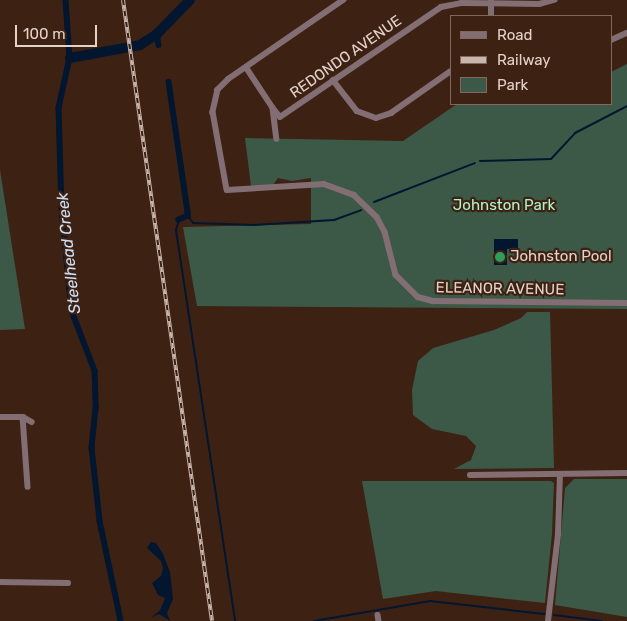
<!DOCTYPE html>
<html>
<head>
<meta charset="utf-8">
<style>
  body { margin:0 }
  #map { position:relative; width:627px; height:621px; overflow:hidden; background:#3d2214; font-family:Rubik,sans-serif }
  div>[style] { position:absolute }
  [style*='--x'] { left:calc(var(--x)*1px); top:calc(var(--y)*1px); width:calc(var(--w)*1px); rotate:calc(var(--a)*1deg) }
  .green>* { inset:0; background:#3c5947 }
  .water>* { inset:0; background:#021630 }
  .stream>* { height:2px; margin:-1px; padding:0 1px; transform-origin:1px; border-radius:1px; background:#021630 }
  .canal>* { height:5.5px; margin:-2.75px; padding:0 2.75px; transform-origin:2.75px; border-radius:2.75px; background:#021630 }
  .river>* { height:10px; margin:-5px; padding:0 5px; transform-origin:5px; border-radius:5px; background:#021630 }
  .minor>* { height:5.5px; margin:-2.75px; padding:0 2.75px; transform-origin:2.75px; border-radius:2.75px; background:#836e74 }
  .rail>* { height:4px; margin-top:-2px; transform-origin:0; background:repeating-linear-gradient(90deg,#3d2214 0 5.5px,#c9b6ac 0 11px); box-sizing:border-box; border-block:1px solid #c9b6ac }
  .dots>* { width:14px; height:14px; translate:-50% -50%; box-sizing:border-box; border:2px solid #3d2214; border-radius:50% }
  span { translate:-50% -50%; white-space:nowrap; text-align:center; line-height:1.15; -webkit-text-stroke:4.5px #3d2214; paint-order:stroke }
  .street-label { font-size:15px; color:#e4d2c9 }
  .park-label { font-size:15px; color:#aff4c9 }
  .poi-label { font-size:15px; color:#e4d2c9 }
  .left { translate:0 -50%; text-align:left }
  .water-label { font-size:16px; color:#cee0f6; font-style:italic }
  .legend { position:absolute; left:450px; top:15px; width:162px; height:90px; box-sizing:border-box; background:#3d2214; border:1px solid #80685c; margin:0; padding:6px 9px; list-style:none; font-size:15px; color:#e4d2c9 }
  .legend li { display:flex; align-items:center; gap:10px; height:25px }
  .legend b { width:25px; border:1px solid #80685c }
  .scale { position:absolute; left:15px; top:25px; width:82px; height:22px; box-sizing:border-box; border:2px solid #e4d2c9; border-top:0; padding-left:6px; font-size:15px; line-height:18px; white-space:nowrap; color:#e4d2c9; -webkit-text-stroke:4px #3d2214; paint-order:stroke }
</style>
</head>
<body>
<div id="map">
  <div class="green">
    <i style="clip-path:polygon(627px 64px,627px 309px,197px 306px,183px 227px,311px 224px,311px 178px,292px 181px,278px 178px,273px 185px,251px 186px,245px 138px,403px 141px,457px 104px,611px 104px,611px 72px)"></i>
    <i style="clip-path:polygon(0 170px,25px 329px,0 330px)"></i>
    <i style="clip-path:polygon(527px 312px,550px 312px,554px 468px,454px 469px,471px 460px,476px 446px,466px 436px,432px 429px,413px 415px,412px 390px,418px 361px,433px 348px,494px 330px,521px 318px)"></i>
    <i style="clip-path:polygon(574px 479px,627px 479px,627px 617px,555px 605px,565px 488px)"></i>
    <i style="clip-path:polygon(362px 481px,551px 481px,554px 483px,552px 534px,545px 603px,436px 591px,383px 599px)"></i>
  </div>
  <div class="water">
    <i style="clip-path:polygon(494px 239px,518px 239px,518px 248px,507px 249px,507px 265px,494px 265px)"></i>
    <i style="clip-path:polygon(151px 542px,156px 543px,163px 554px,170px 572px,173px 599px,167px 613px,170px 621px,159px 614px,151px 618px,160px 610px,165px 598px,158px 595px,152px 583px,161px 576px,163px 568px,161px 561px,147px 548px)"></i>
  </div>
  <div class="stream">
    <i style="--x:480;--y:161;--w:71;--a:-1.6"></i>
    <i style="--x:551;--y:159;--w:35;--a:-47"></i>
    <i style="--x:575;--y:133;--w:59;--a:-27.4"></i>
    <i style="--x:374;--y:202;--w:108;--a:-21.1"></i>
    <i style="--x:188;--y:216;--w:9;--a:54"></i>
    <i style="--x:193;--y:223;--w:61;--a:1.9"></i>
    <i style="--x:254;--y:225;--w:80;--a:-3.6"></i>
    <i style="--x:334;--y:220;--w:29;--a:-20"></i>
    <i style="--x:179;--y:220;--w:10;--a:107"></i>
    <i style="--x:176;--y:230;--w:395;--a:81.4"></i>
    <i style="--x:554;--y:615;--w:48;--a:7.1"></i>
    <i style="--x:314;--y:621;--w:118;--a:-9.8"></i>
    <i style="--x:430;--y:601;--w:115;--a:6.5"></i>
  </div>
  <div class="canal">
    <i style="--x:66;--y:0;--w:58;--a:86.1"></i>
    <i style="--x:70;--y:58;--w:51;--a:102.4"></i>
    <i style="--x:59;--y:108;--w:100;--a:88.3"></i>
    <i style="--x:62;--y:208;--w:103;--a:84.5"></i>
    <i style="--x:72;--y:311;--w:64;--a:69"></i>
    <i style="--x:95;--y:371;--w:37;--a:88"></i>
    <i style="--x:96;--y:408;--w:40;--a:95.7"></i>
    <i style="--x:92;--y:448;--w:73;--a:83.7"></i>
    <i style="--x:100;--y:521;--w:102;--a:78.1"></i>
    <i style="--x:157;--y:34;--w:11;--a:80"></i>
    <i style="--x:169;--y:82;--w:131;--a:81.7"></i>
    <i style="--x:188;--y:212;--w:4;--a:90"></i>
    <i style="--x:188;--y:216;--w:10;--a:156"></i>
  </div>
  <div class="river">
    <i style="--x:70;--y:58;--w:71;--a:-10.5"></i>
    <i style="--x:140;--y:45;--w:20;--a:-33"></i>
    <i style="--x:157;--y:34;--w:47;--a:-45.9"></i>
  </div>
  <div class="minor">
    <i style="--x:344;--y:0;--w:140;--a:145.5"></i>
    <i style="--x:229;--y:79;--w:16;--a:135"></i>
    <i style="--x:218;--y:90;--w:23;--a:103"></i>
    <i style="--x:213;--y:112;--w:79;--a:79.8"></i>
    <i style="--x:227;--y:190;--w:97;--a:-3.5"></i>
    <i style="--x:324;--y:184;--w:32;--a:20"></i>
    <i style="--x:354;--y:195;--w:32;--a:44"></i>
    <i style="--x:377;--y:217;--w:17;--a:62"></i>
    <i style="--x:385;--y:232;--w:44;--a:75.7"></i>
    <i style="--x:396;--y:275;--w:31;--a:45"></i>
    <i style="--x:418;--y:297;--w:16;--a:15"></i>
    <i style="--x:433;--y:301;--w:194;--a:0.6"></i>
    <i style="--x:491;--y:16;--w:15;--a:-90"></i>
    <i style="--x:611;--y:40;--w:17;--a:-24"></i>
    <i style="--x:246;--y:67;--w:49;--a:56.6"></i>
    <i style="--x:273;--y:108;--w:31;--a:83"></i>
    <i style="--x:333;--y:80;--w:39;--a:52"></i>
    <i style="--x:357;--y:111;--w:20;--a:20"></i>
    <i style="--x:376;--y:118;--w:16;--a:-18"></i>
    <i style="--x:391;--y:113;--w:73;--a:-35"></i>
    <i style="--x:273;--y:108;--w:11;--a:52"></i>
    <i style="--x:280;--y:117;--w:195;--a:-34.3"></i>
    <i style="--x:441;--y:7;--w:20;--a:-11"></i>
    <i style="--x:461;--y:3;--w:78;--a:0.7"></i>
    <i style="--x:539;--y:4;--w:16;--a:-15"></i>
    <i style="--x:0;--y:417;--w:23;--a:0"></i>
    <i style="--x:23;--y:417;--w:10;--a:29"></i>
    <i style="--x:23;--y:417;--w:70;--a:85.9"></i>
    <i style="--x:470;--y:475;--w:157;--a:-0.7"></i>
    <i style="--x:0;--y:582;--w:68;--a:0.8"></i>
    <i style="--x:378;--y:615;--w:6;--a:81"></i>
    <i style="--x:548;--y:621;--w:88;--a:-83.4"></i>
    <i style="--x:558;--y:534;--w:59;--a:-88.1"></i>
  </div>
  <div class="rail">
    <i style="--x:123;--y:0;--w:627;--a:81.84"></i>
  </div>
  <div class="dots">
    <i style="left:500px;top:257px;background:#2e9e5b"></i>
  </div>
  <div class="street-label">
    <span style="left:346px;top:57px;rotate:-35deg">REDONDO AVENUE</span>
    <span style="left:500px;top:289px;rotate:1deg">ELEANOR AVENUE</span>
  </div>
  <div class="park-label">
    <span style="left:504px;top:206px">Johnston Park</span>
  </div>
  <div class="poi-label">
    <span class="left" style="left:510px;top:257px">Johnston Pool</span>
  </div>
  <div class="water-label">
    <span style="left:69px;top:253px;rotate:-96deg">Steelhead Creek</span>
  </div>
  <ul class="legend">
  <li><b style="height:6px;background:#836e74"></b>Road</li>
  <li><b style="height:6px;background:#c9b6ac"></b>Railway</li>
  <li><b style="height:14px;background:#3c5947"></b>Park</li>
  </ul>
  <div class="scale">100 m</div>
</div>
</body>
</html>
